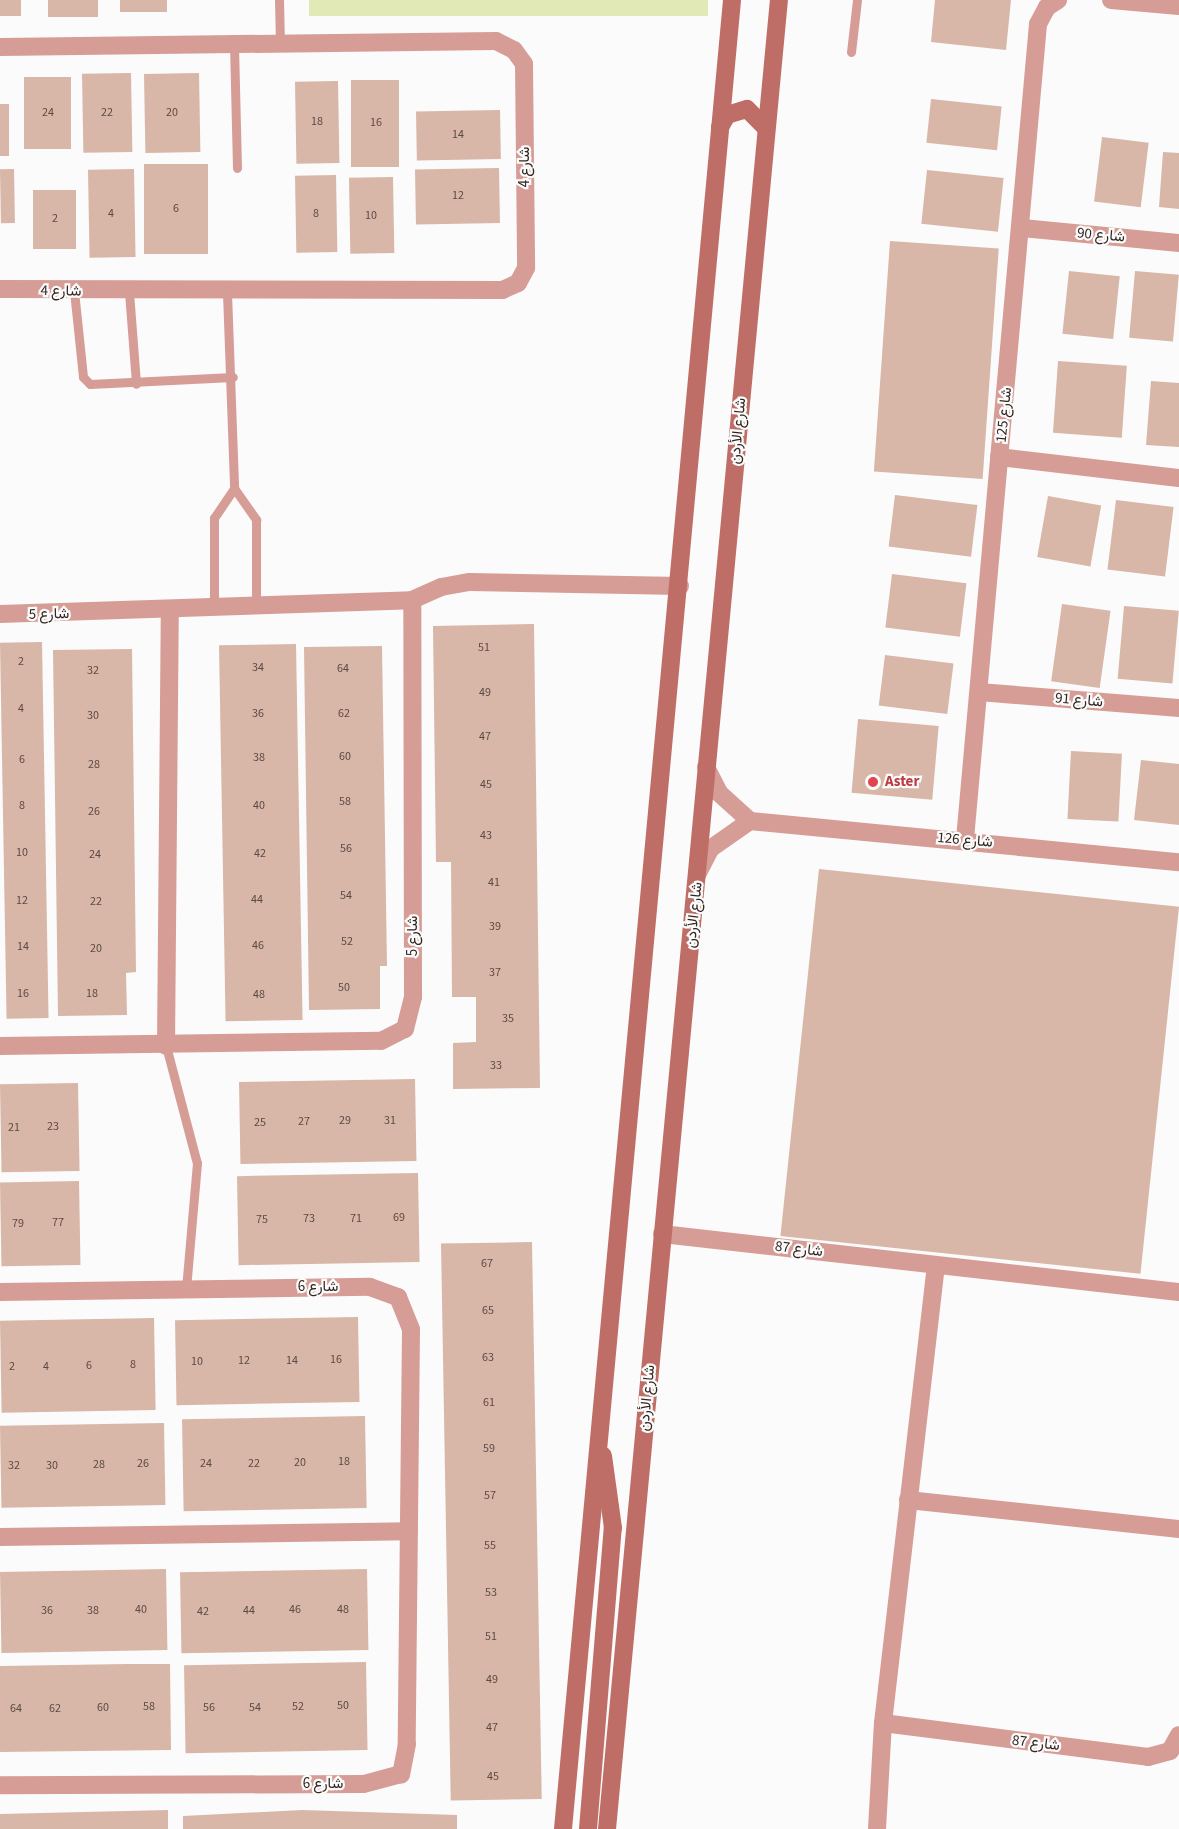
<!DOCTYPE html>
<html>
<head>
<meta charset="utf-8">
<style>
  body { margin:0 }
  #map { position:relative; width:1179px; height:1829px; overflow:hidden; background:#fbfbfb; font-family:"Source Sans 3",Vazirmatn,sans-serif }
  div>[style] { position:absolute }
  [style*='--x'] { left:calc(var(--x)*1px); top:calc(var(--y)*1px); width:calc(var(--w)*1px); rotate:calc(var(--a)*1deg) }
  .green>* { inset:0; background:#e1e9b7; transform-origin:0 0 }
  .building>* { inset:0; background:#d8b6a8; transform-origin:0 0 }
  .lane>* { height:9px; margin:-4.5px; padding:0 4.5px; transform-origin:4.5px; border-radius:4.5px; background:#d69d97 }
  .street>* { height:18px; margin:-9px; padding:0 9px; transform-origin:9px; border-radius:9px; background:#d69d97 }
  .secondary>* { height:18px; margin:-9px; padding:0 9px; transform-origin:9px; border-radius:9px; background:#bf6e67 }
  .dots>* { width:16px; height:16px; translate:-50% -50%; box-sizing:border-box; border:3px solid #fbfbfb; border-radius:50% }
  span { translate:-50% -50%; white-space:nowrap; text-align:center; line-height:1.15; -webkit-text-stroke:4.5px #fbfbfb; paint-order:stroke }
  .number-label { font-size:12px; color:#5c4a43 }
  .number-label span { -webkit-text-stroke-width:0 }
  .street-label { font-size:15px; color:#332621 }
  .health-label { font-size:15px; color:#be3a42; font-weight:700 }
  .left { translate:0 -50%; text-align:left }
</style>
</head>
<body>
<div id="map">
  <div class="green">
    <i style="left:309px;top:0;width:399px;height:16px"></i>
  </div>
  <div class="building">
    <i style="left:0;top:0;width:21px;height:16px"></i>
    <i style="left:48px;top:0;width:50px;height:17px"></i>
    <i style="left:120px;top:0;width:47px;height:12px"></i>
    <i style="clip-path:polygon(935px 0,1011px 0,1006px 50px,931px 42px)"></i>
    <i style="left:131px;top:73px;width:79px;height:49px;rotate:89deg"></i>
    <i style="left:199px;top:73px;width:79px;height:55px;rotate:89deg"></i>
    <i style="left:24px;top:77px;width:47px;height:72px"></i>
    <i style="left:351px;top:80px;width:48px;height:87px"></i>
    <i style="left:338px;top:81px;width:82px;height:43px;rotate:89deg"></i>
    <i style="left:931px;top:99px;width:71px;height:44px;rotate:6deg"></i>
    <i style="left:0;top:104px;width:9px;height:52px"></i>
    <i style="left:500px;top:110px;width:49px;height:84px;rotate:89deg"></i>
    <i style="left:1102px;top:137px;width:47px;height:65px;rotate:7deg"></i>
    <i style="clip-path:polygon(1163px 152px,1179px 153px,1179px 209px,1159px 207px)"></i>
    <i style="left:208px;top:164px;width:90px;height:64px;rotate:90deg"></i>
    <i style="left:499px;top:168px;width:55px;height:84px;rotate:89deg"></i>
    <i style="left:14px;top:169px;width:54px;height:14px;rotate:89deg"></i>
    <i style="left:134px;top:169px;width:88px;height:46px;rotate:89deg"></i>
    <i style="left:927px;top:170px;width:77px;height:54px;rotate:6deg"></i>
    <i style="left:336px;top:175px;width:77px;height:41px;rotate:89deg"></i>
    <i style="left:393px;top:177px;width:76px;height:44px;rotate:89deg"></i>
    <i style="left:33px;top:190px;width:43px;height:59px"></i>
    <i style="left:890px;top:241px;width:109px;height:231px;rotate:4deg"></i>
    <i style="left:1069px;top:271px;width:51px;height:63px;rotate:6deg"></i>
    <i style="left:1135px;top:271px;width:44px;height:67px;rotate:5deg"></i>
    <i style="left:1058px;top:361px;width:69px;height:72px;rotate:4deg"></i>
    <i style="clip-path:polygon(1151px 381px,1179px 383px,1179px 447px,1146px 445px)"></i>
    <i style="left:895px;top:495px;width:83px;height:52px;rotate:7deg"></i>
    <i style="left:1048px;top:496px;width:54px;height:62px;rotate:10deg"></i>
    <i style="left:1116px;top:500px;width:58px;height:70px;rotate:7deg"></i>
    <i style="left:892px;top:574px;width:75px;height:54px;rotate:7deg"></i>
    <i style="left:1062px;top:604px;width:49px;height:78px;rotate:8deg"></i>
    <i style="left:1124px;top:606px;width:55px;height:73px;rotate:5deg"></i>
    <i style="clip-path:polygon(534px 624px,540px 1088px,453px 1089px,453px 1043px,476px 1042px,476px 997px,452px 997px,451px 862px,436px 862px,433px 626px)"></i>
    <i style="left:42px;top:642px;width:376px;height:42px;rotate:89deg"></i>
    <i style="left:296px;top:644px;width:376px;height:77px;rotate:89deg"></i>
    <i style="clip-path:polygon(382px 646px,387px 966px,380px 966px,380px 1009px,309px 1010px,304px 647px)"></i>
    <i style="clip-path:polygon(132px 649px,136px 972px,126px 973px,127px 1015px,58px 1016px,53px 650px)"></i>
    <i style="left:885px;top:655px;width:69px;height:51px;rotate:7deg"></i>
    <i style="left:858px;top:719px;width:81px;height:74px;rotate:5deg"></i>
    <i style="left:1071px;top:751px;width:51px;height:68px;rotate:3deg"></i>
    <i style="clip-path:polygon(1141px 760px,1179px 764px,1179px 825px,1134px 820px)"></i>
    <i style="left:819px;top:869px;width:362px;height:369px;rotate:6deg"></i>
    <i style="left:415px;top:1079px;width:82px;height:176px;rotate:89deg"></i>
    <i style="left:78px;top:1083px;width:88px;height:78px;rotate:89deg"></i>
    <i style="left:418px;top:1173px;width:89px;height:181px;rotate:89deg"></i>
    <i style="left:79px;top:1181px;width:84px;height:79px;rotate:89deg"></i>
    <i style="left:532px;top:1242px;width:557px;height:91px;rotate:89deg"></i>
    <i style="left:358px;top:1317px;width:85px;height:183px;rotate:89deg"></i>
    <i style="left:154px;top:1318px;width:92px;height:154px;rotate:89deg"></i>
    <i style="left:365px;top:1416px;width:92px;height:183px;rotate:89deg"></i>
    <i style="left:164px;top:1423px;width:82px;height:164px;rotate:89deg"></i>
    <i style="left:166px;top:1569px;width:81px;height:166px;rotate:89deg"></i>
    <i style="left:367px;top:1569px;width:81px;height:187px;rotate:89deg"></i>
    <i style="left:366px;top:1662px;width:88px;height:182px;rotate:89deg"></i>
    <i style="clip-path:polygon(128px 1664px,170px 1664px,171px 1750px,0 1752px,0 1666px)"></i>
    <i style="clip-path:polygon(168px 1810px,168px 1829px,0 1829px,0 1814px)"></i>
    <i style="clip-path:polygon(302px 1810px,457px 1815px,457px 1829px,183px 1829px,183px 1816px)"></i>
  </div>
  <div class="lane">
    <i style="--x:279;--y:0;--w:44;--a:88.7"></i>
    <i style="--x:234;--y:45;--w:123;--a:88.6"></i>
    <i style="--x:851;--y:52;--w:52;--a:-83.4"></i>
    <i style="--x:74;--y:291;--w:86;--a:84"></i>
    <i style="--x:83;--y:377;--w:10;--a:45"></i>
    <i style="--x:90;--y:384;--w:143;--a:-2.8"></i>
    <i style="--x:129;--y:292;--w:92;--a:85.6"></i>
    <i style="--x:227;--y:293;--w:195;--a:87.9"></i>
    <i style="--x:234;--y:488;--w:39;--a:55"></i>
    <i style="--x:256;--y:520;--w:88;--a:90"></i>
    <i style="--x:214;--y:608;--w:90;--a:-90"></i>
    <i style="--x:214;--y:518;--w:36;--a:-56"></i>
    <i style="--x:166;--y:1046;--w:121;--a:75.2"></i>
    <i style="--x:197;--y:1163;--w:125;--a:95"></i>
  </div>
  <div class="street">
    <i style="--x:1111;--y:0;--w:68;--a:5"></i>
    <i style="--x:0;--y:47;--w:496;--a:-0.7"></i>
    <i style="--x:496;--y:41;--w:20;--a:27"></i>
    <i style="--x:514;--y:50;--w:17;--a:54"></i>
    <i style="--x:524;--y:64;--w:204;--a:89.4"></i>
    <i style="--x:526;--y:268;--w:17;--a:118"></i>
    <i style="--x:518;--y:283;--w:17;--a:156"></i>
    <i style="--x:502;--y:290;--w:502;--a:-179.89"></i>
    <i style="--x:1022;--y:228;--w:158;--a:5.5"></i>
    <i style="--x:999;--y:457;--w:181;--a:6.7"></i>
    <i style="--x:0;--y:614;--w:412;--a:-1.9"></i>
    <i style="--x:412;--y:600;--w:32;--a:-24"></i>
    <i style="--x:441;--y:587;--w:29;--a:-10"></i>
    <i style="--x:470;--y:582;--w:210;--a:1.1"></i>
    <i style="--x:979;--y:692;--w:201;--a:4.6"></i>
    <i style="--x:706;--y:767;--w:29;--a:63"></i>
    <i style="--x:719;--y:793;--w:42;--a:42.1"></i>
    <i style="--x:965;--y:839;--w:818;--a:-84.88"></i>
    <i style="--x:1038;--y:24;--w:19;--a:-62"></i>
    <i style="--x:1047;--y:7;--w:13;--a:-32"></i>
    <i style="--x:698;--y:873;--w:27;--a:-63"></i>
    <i style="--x:710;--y:849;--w:49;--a:-35"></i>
    <i style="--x:750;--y:821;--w:431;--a:5.5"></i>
    <i style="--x:0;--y:1046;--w:381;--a:-0.8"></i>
    <i style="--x:381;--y:1041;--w:27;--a:-27"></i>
    <i style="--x:405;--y:1029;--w:33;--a:-76"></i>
    <i style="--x:413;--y:997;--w:397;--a:-90.1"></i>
    <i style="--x:166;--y:1046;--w:434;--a:-89.5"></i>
    <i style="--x:662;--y:1234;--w:520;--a:6.4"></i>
    <i style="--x:0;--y:1292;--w:370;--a:-0.8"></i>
    <i style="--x:370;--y:1287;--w:30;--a:20"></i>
    <i style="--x:398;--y:1297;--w:35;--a:68"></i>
    <i style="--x:411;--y:1330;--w:414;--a:90.6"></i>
    <i style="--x:407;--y:1744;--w:31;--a:101"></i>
    <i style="--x:401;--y:1774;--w:39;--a:165"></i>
    <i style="--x:363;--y:1784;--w:363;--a:179.8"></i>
    <i style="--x:908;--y:1500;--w:273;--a:6.1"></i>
    <i style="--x:0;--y:1537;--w:409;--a:-0.8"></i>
    <i style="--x:883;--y:1723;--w:267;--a:7.3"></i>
    <i style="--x:1148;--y:1757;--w:23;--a:-15"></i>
    <i style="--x:1170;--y:1751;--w:18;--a:-61"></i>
    <i style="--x:877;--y:1829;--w:106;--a:-86.8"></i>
    <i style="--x:883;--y:1723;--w:460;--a:-83.4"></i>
  </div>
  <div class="secondary">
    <i style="--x:720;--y:127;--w:14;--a:-60"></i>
    <i style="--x:727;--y:115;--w:21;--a:-17"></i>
    <i style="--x:747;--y:109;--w:27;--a:45"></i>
    <i style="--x:563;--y:1829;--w:1837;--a:-84.72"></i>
    <i style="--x:588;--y:1829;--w:302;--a:-85.3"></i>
    <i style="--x:613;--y:1528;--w:73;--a:-97.9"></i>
    <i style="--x:607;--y:1829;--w:1837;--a:-84.63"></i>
  </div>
  <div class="dots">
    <i style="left:873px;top:782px;background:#e0444e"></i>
  </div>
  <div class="number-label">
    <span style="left:48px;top:113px">24</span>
    <span style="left:107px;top:113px">22</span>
    <span style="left:172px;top:113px">20</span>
    <span style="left:317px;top:122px">18</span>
    <span style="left:376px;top:123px">16</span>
    <span style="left:458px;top:135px">14</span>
    <span style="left:458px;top:196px">12</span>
    <span style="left:176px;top:209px">6</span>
    <span style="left:111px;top:214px">4</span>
    <span style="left:316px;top:214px">8</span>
    <span style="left:371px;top:216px">10</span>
    <span style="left:55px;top:219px">2</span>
    <span style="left:484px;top:648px">51</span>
    <span style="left:21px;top:662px">2</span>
    <span style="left:258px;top:668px">34</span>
    <span style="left:343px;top:669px">64</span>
    <span style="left:93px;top:671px">32</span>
    <span style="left:485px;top:693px">49</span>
    <span style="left:21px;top:709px">4</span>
    <span style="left:258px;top:714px">36</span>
    <span style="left:344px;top:714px">62</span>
    <span style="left:93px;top:716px">30</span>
    <span style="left:485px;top:737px">47</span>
    <span style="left:345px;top:757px">60</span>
    <span style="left:259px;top:758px">38</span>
    <span style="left:22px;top:760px">6</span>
    <span style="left:94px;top:765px">28</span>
    <span style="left:486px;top:785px">45</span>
    <span style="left:345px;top:802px">58</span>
    <span style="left:22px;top:806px">8</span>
    <span style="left:259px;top:806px">40</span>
    <span style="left:94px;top:812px">26</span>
    <span style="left:486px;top:836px">43</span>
    <span style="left:346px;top:849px">56</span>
    <span style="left:22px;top:853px">10</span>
    <span style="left:260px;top:854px">42</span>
    <span style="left:95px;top:855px">24</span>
    <span style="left:494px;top:883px">41</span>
    <span style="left:346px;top:896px">54</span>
    <span style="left:257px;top:900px">44</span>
    <span style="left:22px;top:901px">12</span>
    <span style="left:96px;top:902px">22</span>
    <span style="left:495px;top:927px">39</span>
    <span style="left:347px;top:942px">52</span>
    <span style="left:258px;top:946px">46</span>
    <span style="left:23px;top:947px">14</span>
    <span style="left:96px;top:949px">20</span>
    <span style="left:495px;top:973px">37</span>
    <span style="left:344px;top:988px">50</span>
    <span style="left:23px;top:994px">16</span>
    <span style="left:92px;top:994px">18</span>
    <span style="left:259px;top:995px">48</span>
    <span style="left:508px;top:1019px">35</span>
    <span style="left:496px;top:1066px">33</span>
    <span style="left:345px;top:1121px">29</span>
    <span style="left:390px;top:1121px">31</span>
    <span style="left:304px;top:1122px">27</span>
    <span style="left:260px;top:1123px">25</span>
    <span style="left:53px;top:1127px">23</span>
    <span style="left:14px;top:1128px">21</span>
    <span style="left:399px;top:1218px">69</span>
    <span style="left:309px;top:1219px">73</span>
    <span style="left:356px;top:1219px">71</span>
    <span style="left:262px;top:1220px">75</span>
    <span style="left:58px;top:1223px">77</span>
    <span style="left:18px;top:1224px">79</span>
    <span style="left:487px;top:1264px">67</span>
    <span style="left:488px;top:1311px">65</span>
    <span style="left:488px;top:1358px">63</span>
    <span style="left:336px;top:1360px">16</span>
    <span style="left:244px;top:1361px">12</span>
    <span style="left:292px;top:1361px">14</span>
    <span style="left:197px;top:1362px">10</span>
    <span style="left:133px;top:1365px">8</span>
    <span style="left:89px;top:1366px">6</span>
    <span style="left:12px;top:1367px">2</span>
    <span style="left:46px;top:1367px">4</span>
    <span style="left:489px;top:1403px">61</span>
    <span style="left:489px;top:1449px">59</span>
    <span style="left:344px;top:1462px">18</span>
    <span style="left:300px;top:1463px">20</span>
    <span style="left:143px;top:1464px">26</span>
    <span style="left:206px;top:1464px">24</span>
    <span style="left:254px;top:1464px">22</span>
    <span style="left:99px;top:1465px">28</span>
    <span style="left:14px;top:1466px">32</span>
    <span style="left:52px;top:1466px">30</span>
    <span style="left:490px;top:1496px">57</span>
    <span style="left:490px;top:1546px">55</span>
    <span style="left:491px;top:1593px">53</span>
    <span style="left:141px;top:1610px">40</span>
    <span style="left:295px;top:1610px">46</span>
    <span style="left:343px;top:1610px">48</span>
    <span style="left:47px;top:1611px">36</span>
    <span style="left:93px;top:1611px">38</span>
    <span style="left:249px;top:1611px">44</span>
    <span style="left:203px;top:1612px">42</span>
    <span style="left:491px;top:1637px">51</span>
    <span style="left:492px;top:1680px">49</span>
    <span style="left:343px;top:1706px">50</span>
    <span style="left:149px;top:1707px">58</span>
    <span style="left:298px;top:1707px">52</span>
    <span style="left:103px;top:1708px">60</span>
    <span style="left:209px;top:1708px">56</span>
    <span style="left:255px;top:1708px">54</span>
    <span style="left:16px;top:1709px">64</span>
    <span style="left:55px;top:1709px">62</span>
    <span style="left:492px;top:1728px">47</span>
    <span style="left:493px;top:1777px">45</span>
  </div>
  <div class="street-label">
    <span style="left:525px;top:167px;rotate:-90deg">شارع 4</span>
    <span style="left:1101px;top:235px;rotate:5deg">شارع 90</span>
    <span style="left:61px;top:291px;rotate:1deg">شارع 4</span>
    <span style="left:1004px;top:415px;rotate:-84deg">شارع 125</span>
    <span style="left:738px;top:431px;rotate:-85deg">شارع الأردن</span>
    <span style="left:49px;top:614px;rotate:-1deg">شارع 5</span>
    <span style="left:1079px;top:700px;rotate:5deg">شارع 91</span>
    <span style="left:965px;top:840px;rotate:5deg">شارع 126</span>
    <span style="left:694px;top:915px;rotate:-84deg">شارع الأردن</span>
    <span style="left:413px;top:936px;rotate:-90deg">شارع 5</span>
    <span style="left:799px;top:1249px;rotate:7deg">شارع 87</span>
    <span style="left:318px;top:1287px">شارع 6</span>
    <span style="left:647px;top:1398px;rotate:-85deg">شارع الأردن</span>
    <span style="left:1036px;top:1743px;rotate:7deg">شارع 87</span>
    <span style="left:323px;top:1784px">شارع 6</span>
  </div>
  <div class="health-label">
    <span class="left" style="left:885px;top:782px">Aster</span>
  </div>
</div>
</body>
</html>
